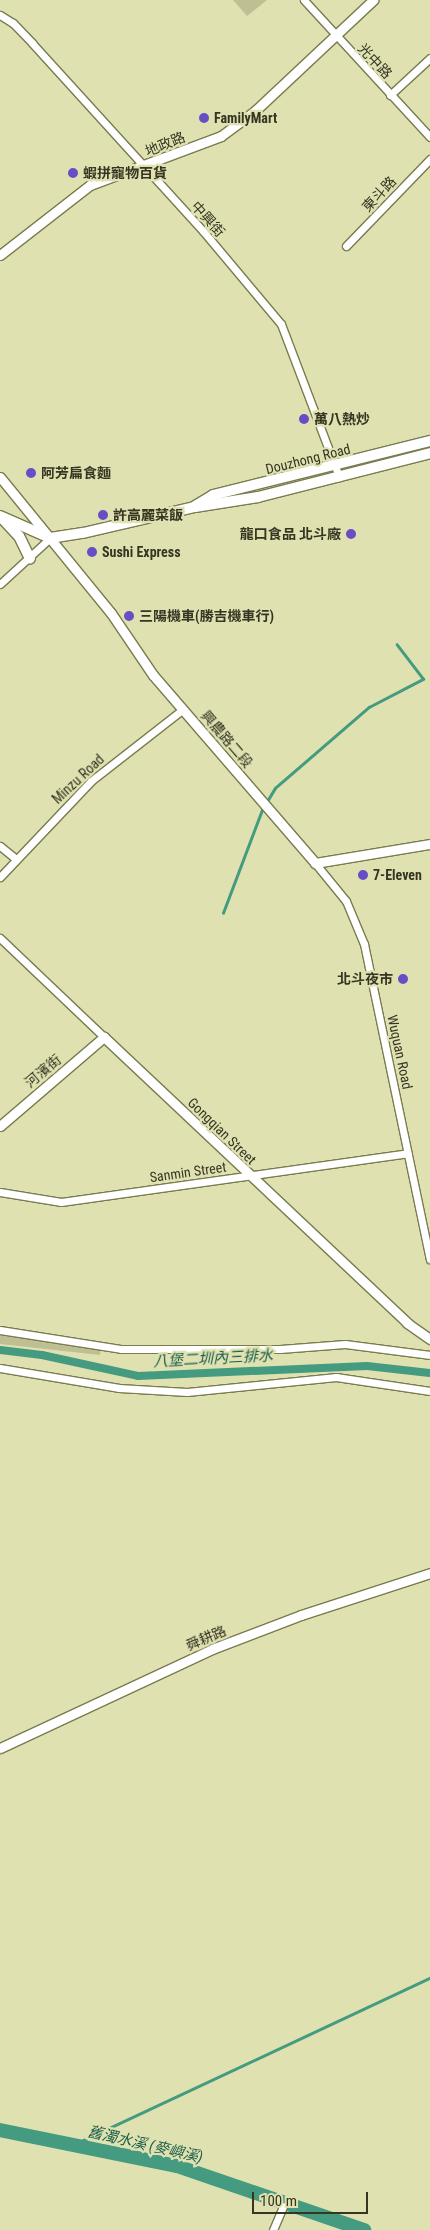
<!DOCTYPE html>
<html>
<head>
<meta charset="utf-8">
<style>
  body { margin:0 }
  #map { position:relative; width:430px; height:2230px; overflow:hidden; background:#dfe1b1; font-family:"Roboto Condensed","Noto Sans TC",sans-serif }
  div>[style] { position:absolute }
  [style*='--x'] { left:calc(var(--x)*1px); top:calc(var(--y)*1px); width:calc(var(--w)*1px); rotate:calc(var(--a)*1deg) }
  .green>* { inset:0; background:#bebf93 }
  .stream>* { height:2.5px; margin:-1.25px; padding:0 1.25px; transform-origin:1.25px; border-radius:1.25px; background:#449b80 }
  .canal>* { height:8px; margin:-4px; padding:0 4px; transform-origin:4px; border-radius:4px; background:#449b80 }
  .river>* { height:14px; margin:-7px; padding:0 7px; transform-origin:7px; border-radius:7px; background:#449b80 }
  .roads { filter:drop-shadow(1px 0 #7a7b4f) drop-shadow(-1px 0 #7a7b4f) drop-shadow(0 1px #7a7b4f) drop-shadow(0 -1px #7a7b4f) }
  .minor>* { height:7px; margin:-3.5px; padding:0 3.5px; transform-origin:3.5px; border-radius:3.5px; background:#fff }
  .tertiary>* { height:9px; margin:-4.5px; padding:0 4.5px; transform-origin:4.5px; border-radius:4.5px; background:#fff }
  .secondary>* { height:10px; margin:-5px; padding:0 5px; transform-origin:5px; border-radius:5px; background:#fff }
  .dots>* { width:14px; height:14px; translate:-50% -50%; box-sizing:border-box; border:2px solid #dfe1b1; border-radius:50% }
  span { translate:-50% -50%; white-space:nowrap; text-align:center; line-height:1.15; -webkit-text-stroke:4.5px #dfe1b1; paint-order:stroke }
  .street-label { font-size:14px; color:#353522 }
  .poi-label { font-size:14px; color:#353522; font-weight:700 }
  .left { translate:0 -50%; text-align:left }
  .right { translate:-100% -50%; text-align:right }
  .water-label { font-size:15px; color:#1a5e4a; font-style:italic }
  .scale { position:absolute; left:252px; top:2192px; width:116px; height:22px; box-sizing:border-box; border:2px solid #353522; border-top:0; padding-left:6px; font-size:15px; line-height:18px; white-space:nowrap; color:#353522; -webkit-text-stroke:4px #dfe1b1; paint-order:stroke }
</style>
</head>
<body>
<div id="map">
  <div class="green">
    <i style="clip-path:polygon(233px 0,267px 0,247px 16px)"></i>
    <i style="clip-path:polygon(0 1331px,101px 1349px,100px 1355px,0 1344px)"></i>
  </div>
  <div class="stream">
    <i style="--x:266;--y:803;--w:17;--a:-59"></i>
    <i style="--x:275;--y:788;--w:124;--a:-40.8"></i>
    <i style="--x:369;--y:707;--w:61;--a:-27.4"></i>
    <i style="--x:423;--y:679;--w:43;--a:-127.4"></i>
    <i style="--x:223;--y:913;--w:113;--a:-69.3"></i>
    <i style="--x:73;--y:2145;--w:394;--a:-25.1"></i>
  </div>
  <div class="canal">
    <i style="--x:0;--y:1350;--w:42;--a:6.8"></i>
    <i style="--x:42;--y:1355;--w:98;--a:12.3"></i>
    <i style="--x:138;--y:1376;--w:229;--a:-2.5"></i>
    <i style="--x:367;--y:1366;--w:63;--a:6.3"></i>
  </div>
  <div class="river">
    <i style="--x:0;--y:2130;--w:181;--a:11.5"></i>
    <i style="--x:177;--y:2166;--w:198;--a:18.9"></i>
  </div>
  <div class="roads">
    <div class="minor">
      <i style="--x:304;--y:0;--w:186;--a:47.4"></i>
      <i style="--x:0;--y:15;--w:15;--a:32"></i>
      <i style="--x:13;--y:23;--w:28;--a:46"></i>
      <i style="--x:32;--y:43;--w:254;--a:47.7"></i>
      <i style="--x:203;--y:231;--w:121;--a:50"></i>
      <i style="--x:281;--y:324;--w:164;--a:69.2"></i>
      <i style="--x:390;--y:95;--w:54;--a:-42.8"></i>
      <i style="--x:346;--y:246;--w:121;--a:-46"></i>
      <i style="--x:0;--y:584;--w:68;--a:-42.6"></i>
      <i style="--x:0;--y:846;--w:21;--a:39"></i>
      <i style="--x:315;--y:863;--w:49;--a:50.8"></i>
      <i style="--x:346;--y:901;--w:47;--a:67.3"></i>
      <i style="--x:364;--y:944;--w:322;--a:78.2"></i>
      <i style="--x:0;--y:877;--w:132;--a:-46.5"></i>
      <i style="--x:91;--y:781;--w:117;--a:-38"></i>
      <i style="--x:0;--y:938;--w:144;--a:43.6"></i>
      <i style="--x:0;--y:1192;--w:62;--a:9.3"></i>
      <i style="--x:61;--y:1202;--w:350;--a:-8"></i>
      <i style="--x:0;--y:1330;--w:122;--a:8.9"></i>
      <i style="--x:121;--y:1349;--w:159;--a:0"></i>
      <i style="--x:280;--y:1349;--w:65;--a:-4.4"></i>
      <i style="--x:345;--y:1344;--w:86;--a:7.4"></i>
      <i style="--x:0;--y:1368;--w:121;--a:9.5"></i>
      <i style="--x:119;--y:1388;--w:68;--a:3.4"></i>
      <i style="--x:187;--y:1392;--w:150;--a:-5.7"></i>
      <i style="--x:336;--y:1377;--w:95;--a:8.5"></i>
      <i style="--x:273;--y:2230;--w:26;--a:-67"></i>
    </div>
    <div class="tertiary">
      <i style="--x:0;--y:255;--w:114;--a:-37.9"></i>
      <i style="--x:90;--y:185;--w:140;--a:-20.5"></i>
      <i style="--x:221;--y:136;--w:44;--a:-36.6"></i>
      <i style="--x:256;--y:110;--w:161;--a:-43.2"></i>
      <i style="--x:0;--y:477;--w:176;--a:50.8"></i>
      <i style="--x:111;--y:613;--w:75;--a:55.9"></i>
      <i style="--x:153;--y:675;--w:248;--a:49.2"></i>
      <i style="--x:315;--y:863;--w:117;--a:-9.4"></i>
      <i style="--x:0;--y:1126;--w:137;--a:-40.6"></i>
      <i style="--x:104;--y:1037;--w:417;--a:43.3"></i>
      <i style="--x:407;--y:1323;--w:28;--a:35"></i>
      <i style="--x:0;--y:1748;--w:234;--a:-25"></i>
      <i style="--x:212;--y:1649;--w:95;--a:-20.9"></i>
      <i style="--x:301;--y:1615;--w:136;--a:-18"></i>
    </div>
    <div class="secondary">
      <i style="--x:195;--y:506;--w:21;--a:-31"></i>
      <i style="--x:213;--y:495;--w:224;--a:-14"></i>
      <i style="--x:0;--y:516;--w:55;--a:23.7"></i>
      <i style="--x:50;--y:538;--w:33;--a:-9"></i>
      <i style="--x:83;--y:533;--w:115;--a:-13.1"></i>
      <i style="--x:195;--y:507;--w:64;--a:-9"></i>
      <i style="--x:258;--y:497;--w:178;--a:-14.3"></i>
      <i style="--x:1;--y:517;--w:26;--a:47"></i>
      <i style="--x:19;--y:536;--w:25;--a:64"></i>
    </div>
  </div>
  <div class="dots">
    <i style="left:204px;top:118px;background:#6a4cc5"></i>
    <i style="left:73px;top:173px;background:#6a4cc5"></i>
    <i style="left:304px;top:419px;background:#6a4cc5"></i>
    <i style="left:31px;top:473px;background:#6a4cc5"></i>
    <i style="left:103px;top:515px;background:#6a4cc5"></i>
    <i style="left:351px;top:534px;background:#6a4cc5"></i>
    <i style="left:92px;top:552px;background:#6a4cc5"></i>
    <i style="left:129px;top:616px;background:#6a4cc5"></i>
    <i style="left:363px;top:875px;background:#6a4cc5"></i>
    <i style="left:403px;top:979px;background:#6a4cc5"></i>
  </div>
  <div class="street-label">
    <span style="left:375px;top:61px;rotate:47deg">光中路</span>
    <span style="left:165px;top:144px;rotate:-22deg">地政路</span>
    <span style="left:379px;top:194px;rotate:-47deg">東斗路</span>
    <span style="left:208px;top:219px;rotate:48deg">中興街</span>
    <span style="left:308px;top:459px;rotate:-14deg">Douzhong Road</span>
    <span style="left:227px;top:739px;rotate:49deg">興農路二段</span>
    <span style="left:78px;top:779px;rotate:-43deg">Minzu Road</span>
    <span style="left:400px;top:1052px;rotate:78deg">Wuquan Road</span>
    <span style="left:43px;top:1071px;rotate:-40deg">河濱街</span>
    <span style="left:222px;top:1131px;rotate:44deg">Gongqian Street</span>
    <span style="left:188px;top:1172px;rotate:-8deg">Sanmin Street</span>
    <span style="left:206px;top:1638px;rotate:-23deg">舜耕路</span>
  </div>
  <div class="poi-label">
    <span class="left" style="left:214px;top:118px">FamilyMart</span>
    <span class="left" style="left:83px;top:173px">蝦拼寵物百貨</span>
    <span class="left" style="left:314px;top:419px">萬八熱炒</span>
    <span class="left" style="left:41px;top:473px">阿芳扁食麵</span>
    <span class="left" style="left:113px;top:515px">許高麗菜飯</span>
    <span class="right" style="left:341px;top:534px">龍口食品 北斗廠</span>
    <span class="left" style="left:102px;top:552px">Sushi Express</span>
    <span class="left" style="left:139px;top:616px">三陽機車(勝吉機車行)</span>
    <span class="left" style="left:373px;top:875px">7-Eleven</span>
    <span class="right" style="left:393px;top:979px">北斗夜市</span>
  </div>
  <div class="water-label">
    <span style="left:213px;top:1359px;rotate:-3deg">八堡二圳內三排水</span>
    <span style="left:145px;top:2145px;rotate:13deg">舊濁水溪 (麥嶼溪)</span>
  </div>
  <div class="scale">100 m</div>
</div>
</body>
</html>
